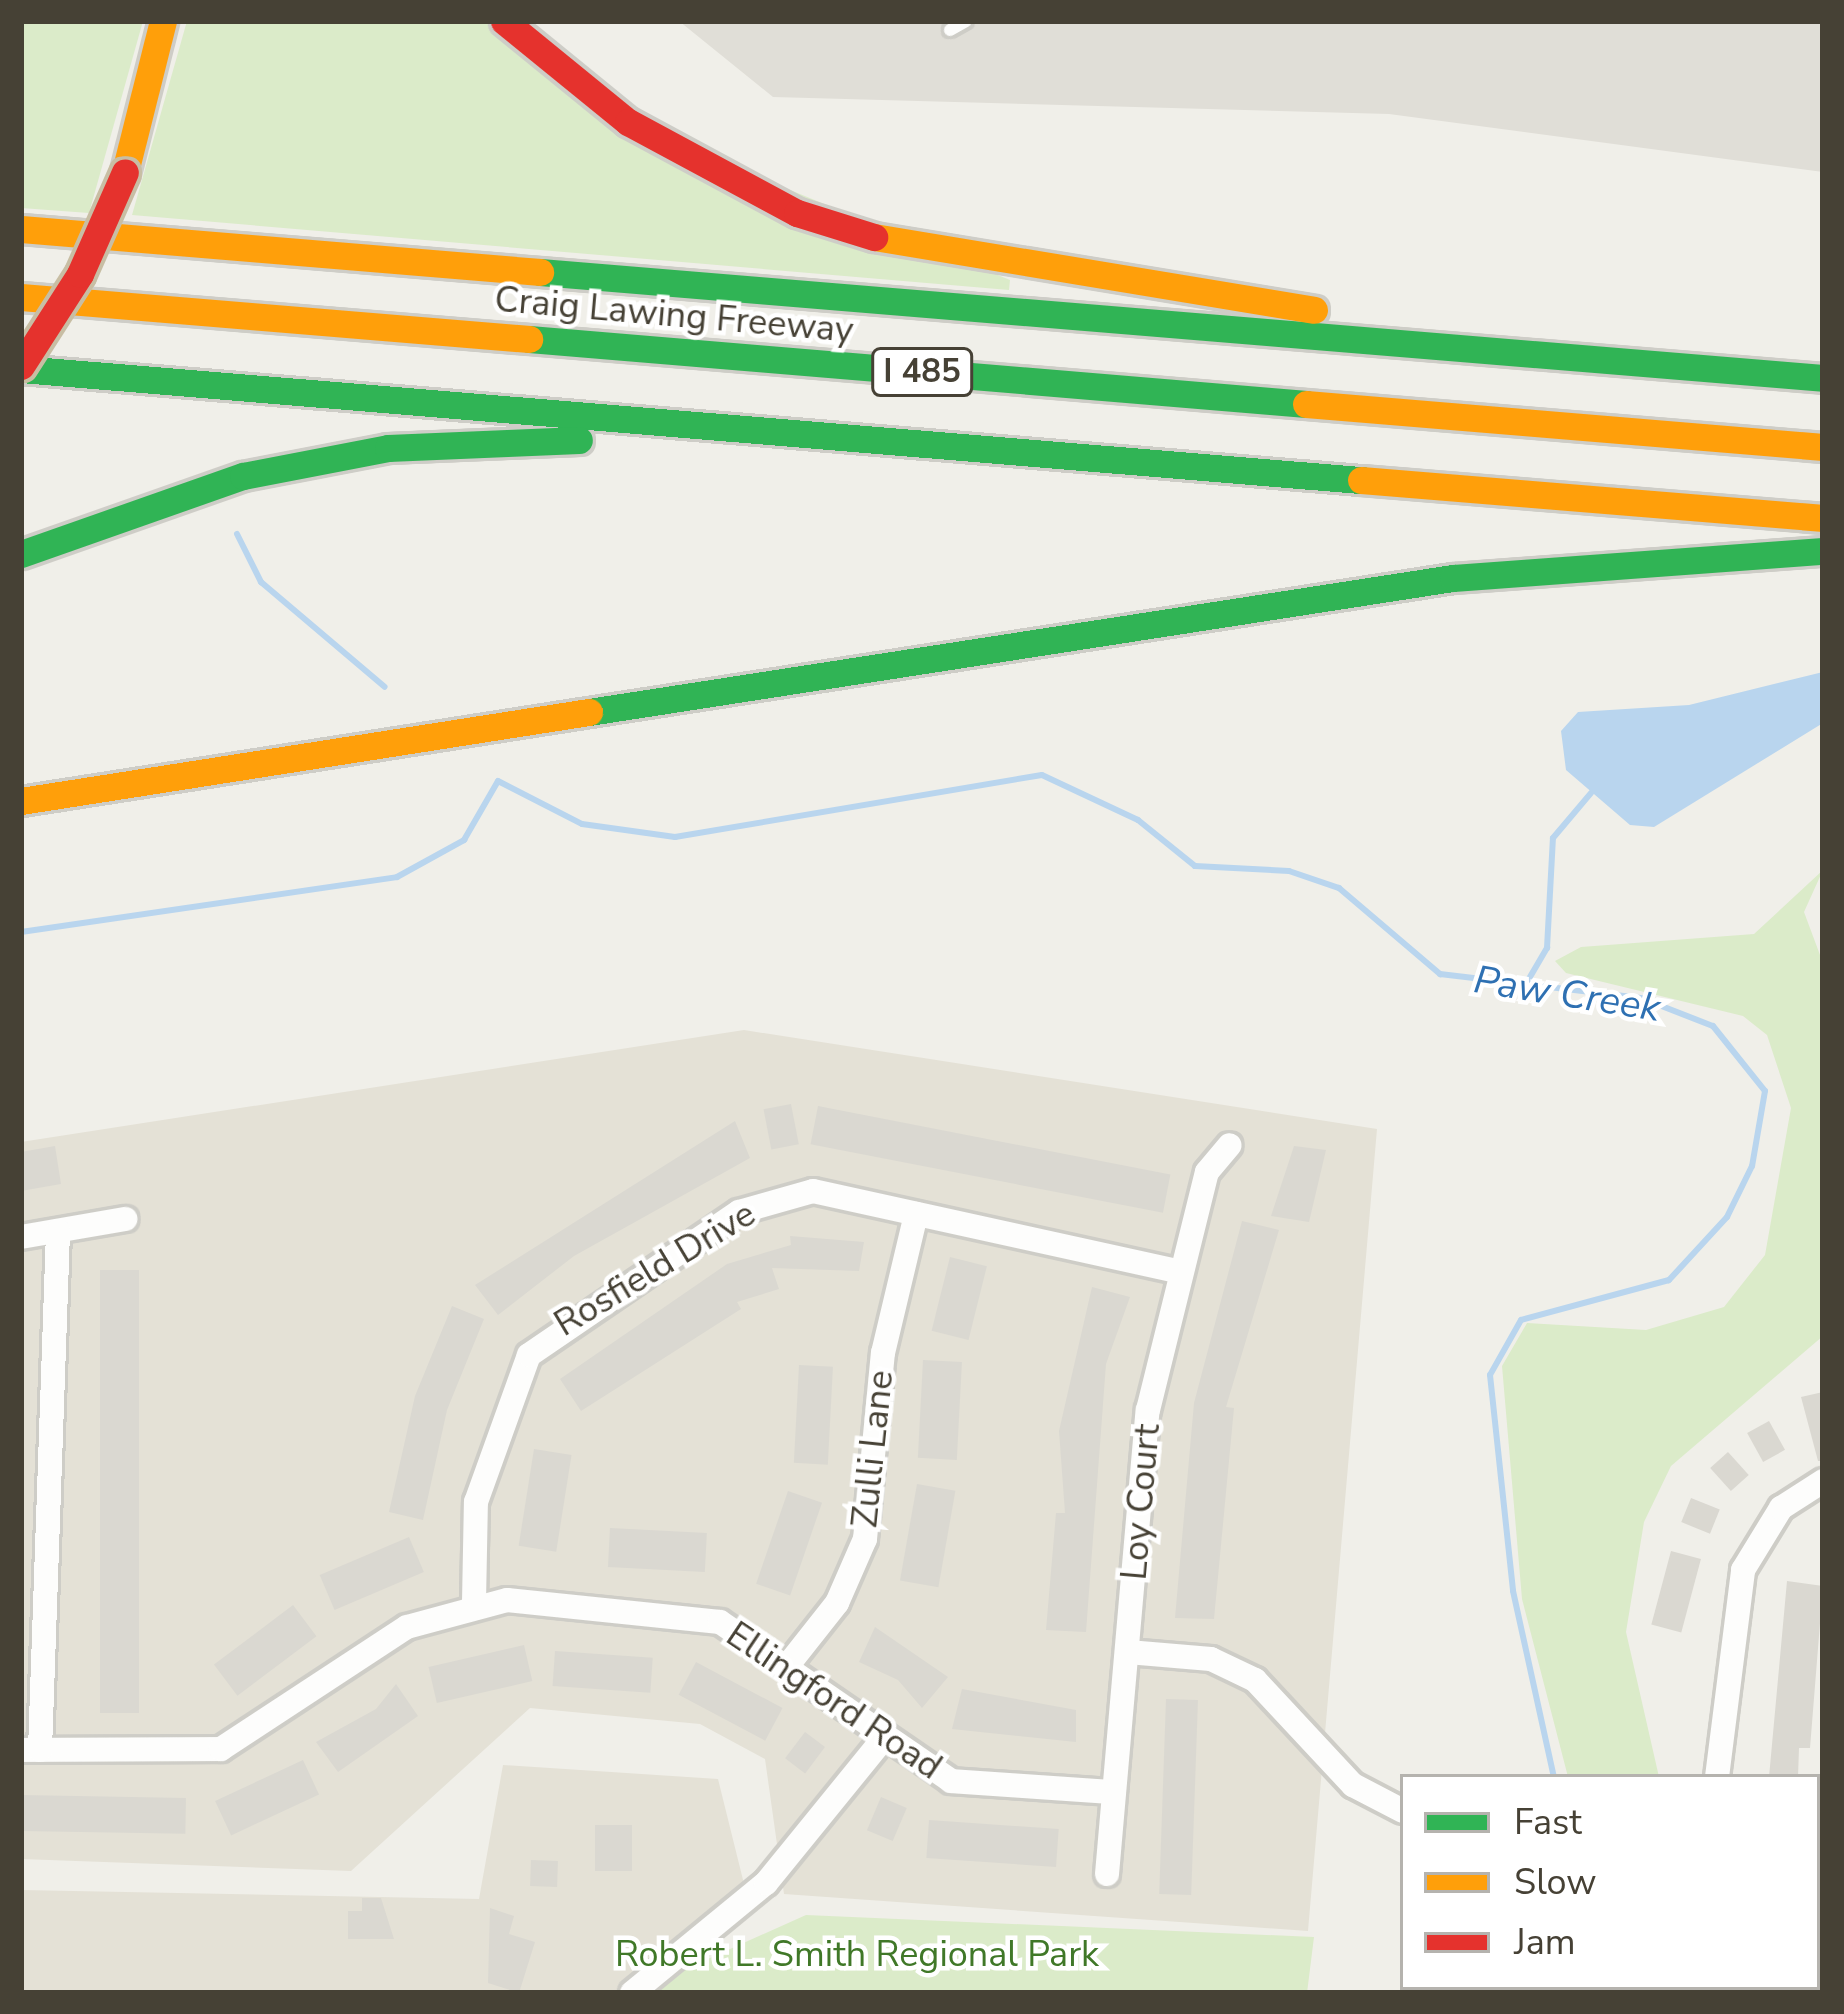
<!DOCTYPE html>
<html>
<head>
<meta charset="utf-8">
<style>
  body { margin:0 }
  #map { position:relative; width:1844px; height:2014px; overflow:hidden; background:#f0efe9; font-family:"Nunito Sans",sans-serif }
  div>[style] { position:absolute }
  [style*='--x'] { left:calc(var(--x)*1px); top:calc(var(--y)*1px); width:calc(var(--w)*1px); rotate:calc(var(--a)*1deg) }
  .residential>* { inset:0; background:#e4e1d6 }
  .industrial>* { inset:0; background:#e0ded7 }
  .green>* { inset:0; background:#dbebc9 }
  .water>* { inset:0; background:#b9d5ee }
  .stream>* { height:6px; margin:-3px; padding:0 3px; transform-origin:3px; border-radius:3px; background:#b9d5ee }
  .building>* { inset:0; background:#dad8d1; transform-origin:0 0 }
  .roads { filter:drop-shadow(3px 0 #cecdc7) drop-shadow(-3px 0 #cecdc7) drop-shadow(0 3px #cecdc7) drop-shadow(0 -3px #cecdc7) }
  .lane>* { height:12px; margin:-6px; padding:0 6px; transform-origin:6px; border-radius:6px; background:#fdfdfc }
  .street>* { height:24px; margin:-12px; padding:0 12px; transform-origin:12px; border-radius:12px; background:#fdfdfc }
  .fast>* { height:27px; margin:-13.5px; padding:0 13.5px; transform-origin:13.5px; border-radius:13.5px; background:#30b455 }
  .slow>* { height:27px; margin:-13.5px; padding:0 13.5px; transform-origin:13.5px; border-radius:13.5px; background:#ff9f0a }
  .jam>* { height:27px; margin:-13.5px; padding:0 13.5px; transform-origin:13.5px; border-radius:13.5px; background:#e5322d }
  .bridges { filter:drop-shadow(3px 0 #c8bea4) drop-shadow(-3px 0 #c8bea4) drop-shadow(0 3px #c8bea4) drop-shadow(0 -3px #c8bea4) }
  .jam-bridge>* { height:27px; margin:-13.5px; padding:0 13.5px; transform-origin:13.5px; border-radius:13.5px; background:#e5322d }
  span { translate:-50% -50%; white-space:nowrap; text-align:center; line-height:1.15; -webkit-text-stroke:9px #fff; paint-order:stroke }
  .shield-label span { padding:3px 9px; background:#fff; border:3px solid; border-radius:9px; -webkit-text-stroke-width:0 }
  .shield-label { font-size:33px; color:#464135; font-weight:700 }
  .street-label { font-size:36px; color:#464135 }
  .park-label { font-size:36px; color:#407828 }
  .water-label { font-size:39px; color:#2e70b2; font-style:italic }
  .frame { position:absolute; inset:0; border:24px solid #464135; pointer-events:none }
  .legend { position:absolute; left:1400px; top:1774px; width:420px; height:216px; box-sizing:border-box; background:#fff; border:3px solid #b5b3ae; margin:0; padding:15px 21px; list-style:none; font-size:36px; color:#464135 }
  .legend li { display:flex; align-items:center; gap:24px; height:60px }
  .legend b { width:60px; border:3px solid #b5b3ae }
</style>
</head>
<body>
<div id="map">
  <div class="residential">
    <i style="clip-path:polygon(744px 1030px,1377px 1129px,1308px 1931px,784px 1894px,765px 1759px,700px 1724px,530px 1708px,351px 1871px,21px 1859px,21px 1142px)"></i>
    <i style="clip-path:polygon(503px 1765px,718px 1779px,747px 1896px,650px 1993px,21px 1993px,21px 1890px,479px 1899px)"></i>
  </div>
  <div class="industrial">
    <i style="clip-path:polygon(679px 21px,1823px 21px,1823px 172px,1389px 114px,773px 97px)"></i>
  </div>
  <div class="green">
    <i style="clip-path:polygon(21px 21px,143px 21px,89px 213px,21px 208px)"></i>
    <i style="clip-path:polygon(187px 21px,489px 21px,585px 106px,1010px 280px,1009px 290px,132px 215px)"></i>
    <i style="clip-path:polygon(1823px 870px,1804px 912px,1823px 963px,1823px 1336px,1671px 1466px,1644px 1522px,1626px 1632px,1659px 1777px,1568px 1777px,1522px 1599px,1502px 1366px,1527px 1323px,1646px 1330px,1724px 1307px,1765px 1255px,1791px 1108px,1767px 1035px,1743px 1016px,1566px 973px,1555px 961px,1581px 947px,1754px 934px)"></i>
    <i style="clip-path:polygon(806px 1915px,1314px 1937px,1307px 1993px,632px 1993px)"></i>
  </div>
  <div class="water">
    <i style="clip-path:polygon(1823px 672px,1823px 723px,1654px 827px,1630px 825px,1566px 770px,1561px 731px,1578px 712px,1689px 705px)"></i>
  </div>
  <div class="stream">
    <i style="--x:237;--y:534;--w:54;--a:63.4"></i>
    <i style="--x:261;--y:582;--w:162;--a:40.3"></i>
    <i style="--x:21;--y:932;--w:380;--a:-8.3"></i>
    <i style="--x:397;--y:877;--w:77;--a:-28.9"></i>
    <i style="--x:464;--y:840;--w:68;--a:-60"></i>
    <i style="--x:498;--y:781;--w:94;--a:27.1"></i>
    <i style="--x:582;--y:824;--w:94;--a:8"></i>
    <i style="--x:675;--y:837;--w:372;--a:-9.6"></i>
    <i style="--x:1042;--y:775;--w:106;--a:25.1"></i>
    <i style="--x:1138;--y:820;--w:73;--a:38.9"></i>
    <i style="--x:1195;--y:866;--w:94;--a:3"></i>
    <i style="--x:1289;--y:871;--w:53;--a:18.8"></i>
    <i style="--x:1339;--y:888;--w:133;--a:40.4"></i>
    <i style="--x:1440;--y:974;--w:202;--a:6.8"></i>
    <i style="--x:1641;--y:998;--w:77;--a:21.3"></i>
    <i style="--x:1713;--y:1026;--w:83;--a:51.3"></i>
    <i style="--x:1765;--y:1091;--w:76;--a:99.8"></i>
    <i style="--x:1752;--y:1166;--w:57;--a:116.1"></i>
    <i style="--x:1727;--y:1217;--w:86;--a:132.6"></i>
    <i style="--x:1669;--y:1280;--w:153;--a:164.9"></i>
    <i style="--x:1521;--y:1320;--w:63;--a:119.4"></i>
    <i style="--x:1490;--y:1375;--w:217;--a:83.9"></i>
    <i style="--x:1513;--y:1591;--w:190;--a:77.6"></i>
    <i style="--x:1523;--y:989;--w:48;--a:-59.7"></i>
    <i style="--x:1547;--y:948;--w:110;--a:-86.9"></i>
    <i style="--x:1553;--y:838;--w:59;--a:-49.8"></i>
    <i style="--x:1323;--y:1993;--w:43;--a:0"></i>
    <i style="--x:1492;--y:1993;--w:17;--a:-21"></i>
  </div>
  <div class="building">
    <i style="left:791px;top:1104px;width:41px;height:28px;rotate:79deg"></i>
    <i style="left:818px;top:1106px;width:359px;height:39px;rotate:11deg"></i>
    <i style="clip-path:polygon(735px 1121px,750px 1158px,574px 1256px,498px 1315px,475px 1285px)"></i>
    <i style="clip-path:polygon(55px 1146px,61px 1184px,21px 1191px,21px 1152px)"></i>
    <i style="clip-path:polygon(1294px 1146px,1326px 1150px,1309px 1222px,1271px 1216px)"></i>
    <i style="clip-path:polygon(1242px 1221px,1279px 1230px,1226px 1407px,1234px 1408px,1214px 1619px,1175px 1618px,1194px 1403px)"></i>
    <i style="clip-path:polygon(790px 1236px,864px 1242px,859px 1271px,772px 1268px,779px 1289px,737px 1302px,741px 1309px,581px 1411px,560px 1379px,727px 1264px,791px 1245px)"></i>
    <i style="left:950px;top:1257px;width:38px;height:76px;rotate:14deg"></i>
    <i style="left:100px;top:1270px;width:39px;height:443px"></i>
    <i style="clip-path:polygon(1092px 1287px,1130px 1297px,1106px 1364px,1086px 1632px,1046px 1630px,1056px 1513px,1065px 1513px,1059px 1431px)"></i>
    <i style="clip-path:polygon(452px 1306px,484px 1319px,447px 1410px,423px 1520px,389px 1512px,415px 1396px)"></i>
    <i style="left:923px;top:1360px;width:39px;height:98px;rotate:3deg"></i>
    <i style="left:799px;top:1365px;width:34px;height:98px;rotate:3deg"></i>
    <i style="clip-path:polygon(1823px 1392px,1823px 1461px,1818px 1461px,1801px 1397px)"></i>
    <i style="left:1769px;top:1421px;width:33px;height:25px;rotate:61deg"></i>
    <i style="left:534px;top:1449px;width:38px;height:98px;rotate:9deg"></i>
    <i style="left:1728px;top:1452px;width:31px;height:24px;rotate:48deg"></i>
    <i style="left:917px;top:1484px;width:39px;height:98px;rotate:10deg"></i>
    <i style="left:788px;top:1491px;width:36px;height:98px;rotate:19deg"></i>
    <i style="left:1691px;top:1498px;width:31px;height:26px;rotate:22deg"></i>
    <i style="left:610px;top:1528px;width:97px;height:39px;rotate:3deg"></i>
    <i style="left:409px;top:1537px;width:38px;height:97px;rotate:67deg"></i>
    <i style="left:1671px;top:1551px;width:31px;height:76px;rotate:15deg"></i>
    <i style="clip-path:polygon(1787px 1581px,1823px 1586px,1810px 1748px,1799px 1748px,1798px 1777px,1769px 1777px)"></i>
    <i style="left:293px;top:1605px;width:39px;height:99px;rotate:53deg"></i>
    <i style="clip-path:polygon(875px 1627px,948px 1677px,922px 1708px,898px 1680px,859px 1662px)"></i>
    <i style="left:524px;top:1645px;width:37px;height:98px;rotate:77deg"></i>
    <i style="left:555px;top:1651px;width:98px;height:35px;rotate:4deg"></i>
    <i style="left:696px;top:1662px;width:98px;height:37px;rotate:28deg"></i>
    <i style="clip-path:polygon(396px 1684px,418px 1716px,338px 1772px,316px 1742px,376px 1709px)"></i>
    <i style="clip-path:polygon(962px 1689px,1076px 1710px,1076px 1742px,952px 1729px)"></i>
    <i style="left:1166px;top:1699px;width:32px;height:195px;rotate:2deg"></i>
    <i style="left:805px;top:1732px;width:25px;height:33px;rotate:37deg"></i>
    <i style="left:303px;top:1760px;width:38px;height:97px;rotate:65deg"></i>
    <i style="left:21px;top:1795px;width:165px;height:36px;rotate:1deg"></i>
    <i style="left:881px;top:1797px;width:28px;height:36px;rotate:23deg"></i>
    <i style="left:929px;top:1820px;width:130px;height:38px;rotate:4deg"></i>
    <i style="left:595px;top:1825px;width:37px;height:46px"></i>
    <i style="left:531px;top:1860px;width:27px;height:26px;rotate:2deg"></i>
    <i style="clip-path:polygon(362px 1898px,381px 1898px,394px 1939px,348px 1939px,348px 1911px,362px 1911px)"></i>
    <i style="clip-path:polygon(490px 1908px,514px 1916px,509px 1934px,535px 1942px,519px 1993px,488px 1983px)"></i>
  </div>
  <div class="roads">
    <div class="lane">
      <i style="--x:950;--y:30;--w:18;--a:-29"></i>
    </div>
    <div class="street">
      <i style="--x:21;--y:1237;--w:106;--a:-9.8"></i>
      <i style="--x:474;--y:1602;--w:100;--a:-88.9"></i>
      <i style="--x:476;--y:1502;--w:156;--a:-70.2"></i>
      <i style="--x:529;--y:1355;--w:254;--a:-34.3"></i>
      <i style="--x:739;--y:1212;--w:77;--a:-15.8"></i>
      <i style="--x:813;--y:1191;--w:377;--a:12.4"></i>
      <i style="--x:1128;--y:1652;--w:83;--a:4.8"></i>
      <i style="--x:1211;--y:1659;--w:49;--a:25.5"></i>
      <i style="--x:1255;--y:1680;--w:144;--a:47"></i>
      <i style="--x:1353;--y:1785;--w:56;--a:27.5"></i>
      <i style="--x:788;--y:1665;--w:79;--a:-51.7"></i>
      <i style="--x:837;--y:1603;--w:70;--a:-66.4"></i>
      <i style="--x:865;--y:1539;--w:187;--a:-84.5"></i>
      <i style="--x:883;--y:1353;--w:143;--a:-76.6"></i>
      <i style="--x:21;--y:1750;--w:200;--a:-0.3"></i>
      <i style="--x:221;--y:1749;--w:222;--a:-33.3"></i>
      <i style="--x:407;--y:1627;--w:104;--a:-15.1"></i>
      <i style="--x:507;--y:1600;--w:214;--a:5.9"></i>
      <i style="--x:720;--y:1622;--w:280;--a:34.5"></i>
      <i style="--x:951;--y:1781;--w:163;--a:3.9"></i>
      <i style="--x:40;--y:1750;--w:519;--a:-88.01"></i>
      <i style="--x:1717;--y:1777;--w:209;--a:-82.8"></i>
      <i style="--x:1743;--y:1570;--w:73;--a:-58.5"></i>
      <i style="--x:1781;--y:1508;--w:50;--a:-32.7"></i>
      <i style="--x:1107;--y:1874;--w:466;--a:-85"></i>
      <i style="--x:1148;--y:1410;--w:245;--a:-76.1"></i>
      <i style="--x:1207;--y:1172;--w:35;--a:-50"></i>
      <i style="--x:1794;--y:1987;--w:18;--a:19"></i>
      <i style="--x:632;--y:1993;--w:173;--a:-39.4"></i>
      <i style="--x:766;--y:1883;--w:186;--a:-50.9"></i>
      <i style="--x:1657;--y:1993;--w:8;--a:-50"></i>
    </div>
    <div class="fast">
      <i style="--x:540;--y:272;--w:1287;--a:4.72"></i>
      <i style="--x:529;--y:339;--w:780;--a:4.78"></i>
      <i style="--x:21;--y:369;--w:1345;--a:4.74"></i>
      <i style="--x:21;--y:554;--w:235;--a:-19.4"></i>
      <i style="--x:243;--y:476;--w:148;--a:-10.9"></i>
      <i style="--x:388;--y:448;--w:191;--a:-2.4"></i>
      <i style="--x:589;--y:712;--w:874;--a:-8.82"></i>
      <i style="--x:1453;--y:578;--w:371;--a:-4.2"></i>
    </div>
    <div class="slow">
      <i style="--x:125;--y:172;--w:156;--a:-75.9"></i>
      <i style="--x:21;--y:229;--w:521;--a:4.74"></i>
      <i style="--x:874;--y:237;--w:446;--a:9.4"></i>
      <i style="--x:21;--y:297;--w:510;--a:4.73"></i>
      <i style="--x:1306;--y:404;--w:519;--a:4.75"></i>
      <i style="--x:1361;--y:480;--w:464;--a:4.7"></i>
      <i style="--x:21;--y:801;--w:575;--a:-8.91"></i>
    </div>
    <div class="jam">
      <i style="--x:504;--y:21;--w:160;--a:39.2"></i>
      <i style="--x:628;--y:122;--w:192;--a:28.3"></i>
      <i style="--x:797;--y:213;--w:81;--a:17.3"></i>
    </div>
  </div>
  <div class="bridges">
    <div class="jam-bridge">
      <i style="--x:21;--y:366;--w:109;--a:-57.3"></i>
      <i style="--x:80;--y:274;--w:111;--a:-66.2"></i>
    </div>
  </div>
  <div class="shield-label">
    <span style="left:922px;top:372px">I 485</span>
  </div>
  <div class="street-label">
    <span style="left:674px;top:315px;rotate:5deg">Craig Lawing Freeway</span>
    <span style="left:655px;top:1269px;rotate:-31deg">Rosfield Drive</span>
    <span style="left:873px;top:1449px;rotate:-84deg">Zulli Lane</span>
    <span style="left:1141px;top:1502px;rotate:-85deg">Loy Court</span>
    <span style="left:834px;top:1701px;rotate:34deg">Ellingford Road</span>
  </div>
  <div class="park-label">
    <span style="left:857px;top:1955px">Robert L. Smith Regional Park</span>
  </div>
  <div class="water-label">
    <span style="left:1567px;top:995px;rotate:9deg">Paw Creek</span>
  </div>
  <div class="frame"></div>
  <ul class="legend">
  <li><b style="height:15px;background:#30b455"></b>Fast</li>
  <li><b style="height:15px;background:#ff9f0a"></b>Slow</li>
  <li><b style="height:15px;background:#e5322d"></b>Jam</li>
  </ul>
</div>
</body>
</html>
